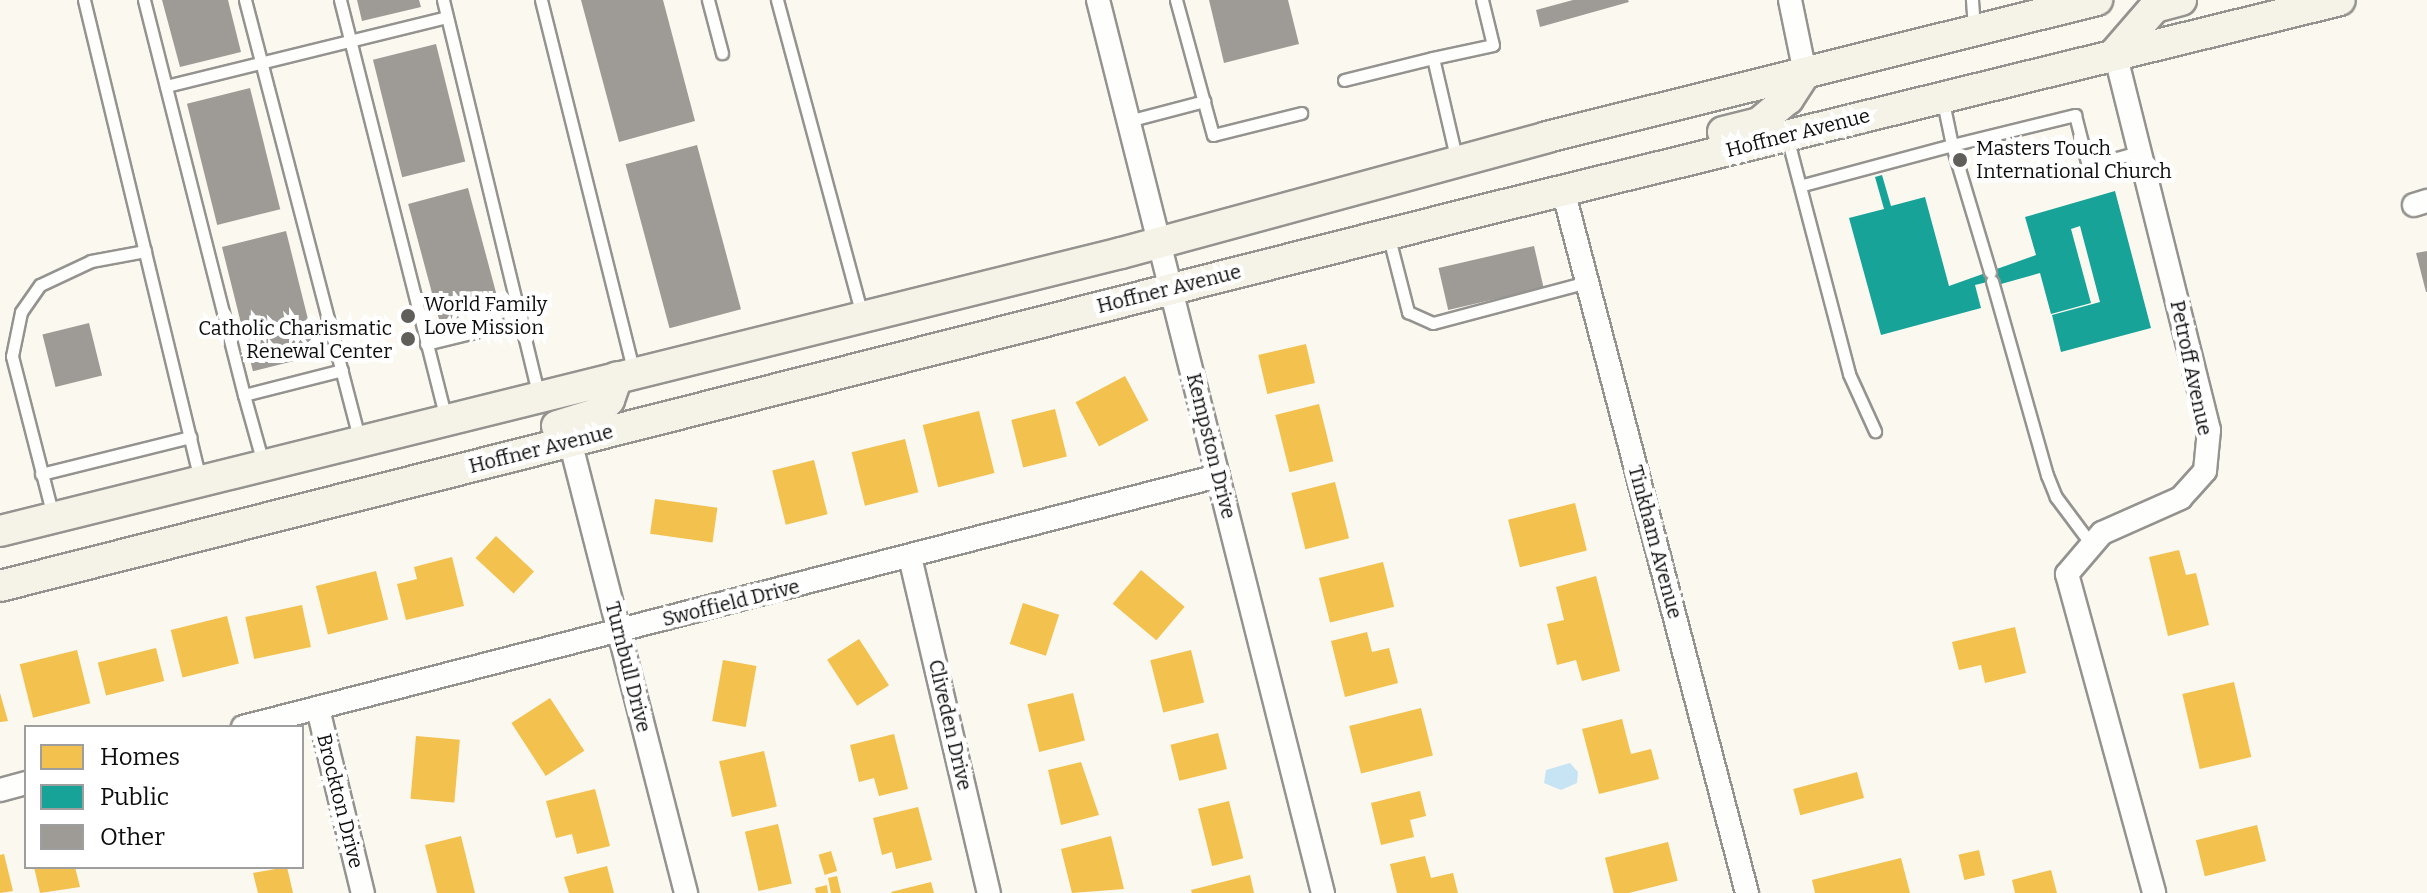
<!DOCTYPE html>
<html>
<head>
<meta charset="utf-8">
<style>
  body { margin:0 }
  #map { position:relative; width:2427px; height:893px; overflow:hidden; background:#fbf8f0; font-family:Bitter,serif }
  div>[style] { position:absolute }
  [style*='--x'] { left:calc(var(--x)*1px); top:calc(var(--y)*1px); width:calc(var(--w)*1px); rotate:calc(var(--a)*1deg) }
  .water>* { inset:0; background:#c7e4f4 }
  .homes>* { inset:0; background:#f2c14e; transform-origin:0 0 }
  .public>* { inset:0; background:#17a398 }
  .building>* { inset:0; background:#9e9b96; transform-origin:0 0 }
  .roads { filter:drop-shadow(2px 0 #94938f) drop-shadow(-2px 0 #94938f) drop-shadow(0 2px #94938f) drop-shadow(0 -2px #94938f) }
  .lane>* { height:11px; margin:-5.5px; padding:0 5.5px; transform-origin:5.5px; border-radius:5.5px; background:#fefefd }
  .street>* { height:22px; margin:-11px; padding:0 11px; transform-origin:11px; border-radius:11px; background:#fefefd }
  .secondary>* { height:30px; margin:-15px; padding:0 15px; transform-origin:15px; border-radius:15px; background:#f5f3e8 }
  .dots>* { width:22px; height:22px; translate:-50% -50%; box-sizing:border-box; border:4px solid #fff; border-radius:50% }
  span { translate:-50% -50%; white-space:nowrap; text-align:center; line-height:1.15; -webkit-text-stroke:8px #fff; paint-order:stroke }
  .street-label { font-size:20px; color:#0d0d0d }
  .poi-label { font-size:20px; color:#0d0d0d }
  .left { translate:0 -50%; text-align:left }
  .right { translate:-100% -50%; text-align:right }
  .legend { position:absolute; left:24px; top:725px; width:280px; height:144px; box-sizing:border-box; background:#fff; border:2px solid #9e9e9e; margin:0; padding:10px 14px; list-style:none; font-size:24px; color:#0d0d0d }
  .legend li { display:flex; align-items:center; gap:16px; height:40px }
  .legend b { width:40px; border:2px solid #9e9e9e }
</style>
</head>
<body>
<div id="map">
  <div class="water">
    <i style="clip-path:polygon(1570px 763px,1578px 772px,1577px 783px,1561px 790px,1544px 783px,1546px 770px)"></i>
  </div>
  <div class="homes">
    <i style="left:1306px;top:344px;width:40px;height:49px;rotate:77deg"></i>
    <i style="left:1125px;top:376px;width:50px;height:56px;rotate:62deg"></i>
    <i style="left:1319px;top:404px;width:59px;height:45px;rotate:76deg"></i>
    <i style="left:1055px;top:409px;width:49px;height:45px;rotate:76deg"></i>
    <i style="left:979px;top:411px;width:64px;height:58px;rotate:76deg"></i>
    <i style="left:905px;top:439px;width:55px;height:55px;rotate:76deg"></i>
    <i style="left:814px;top:460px;width:56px;height:43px;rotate:76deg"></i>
    <i style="left:1335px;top:482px;width:58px;height:45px;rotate:76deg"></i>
    <i style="left:655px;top:499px;width:63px;height:35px;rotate:8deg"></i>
    <i style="left:1575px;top:503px;width:49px;height:69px;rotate:76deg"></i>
    <i style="left:496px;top:536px;width:52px;height:30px;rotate:43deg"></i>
    <i style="clip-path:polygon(2179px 550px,2186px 575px,2196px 573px,2209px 625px,2168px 636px,2149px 557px)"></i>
    <i style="clip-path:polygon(452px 557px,464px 606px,406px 620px,397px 584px,417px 579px,414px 567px)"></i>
    <i style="left:1383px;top:562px;width:46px;height:66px;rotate:76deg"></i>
    <i style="left:1141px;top:570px;width:57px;height:44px;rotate:40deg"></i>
    <i style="left:376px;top:571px;width:50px;height:62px;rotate:76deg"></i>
    <i style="clip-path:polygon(1596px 576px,1620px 671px,1582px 681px,1576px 660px,1557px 665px,1547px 624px,1564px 620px,1556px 587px)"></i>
    <i style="left:1023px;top:603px;width:38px;height:43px;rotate:18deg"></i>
    <i style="left:302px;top:605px;width:43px;height:58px;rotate:78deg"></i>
    <i style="left:227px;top:616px;width:49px;height:58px;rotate:76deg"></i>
    <i style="clip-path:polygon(2015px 627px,2026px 673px,1985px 683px,1981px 665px,1959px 670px,1952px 642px)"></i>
    <i style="clip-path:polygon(1367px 632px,1372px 652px,1389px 648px,1398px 683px,1345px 697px,1331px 641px)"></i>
    <i style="left:859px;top:639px;width:55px;height:38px;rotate:57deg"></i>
    <i style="left:156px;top:648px;width:34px;height:60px;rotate:76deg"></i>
    <i style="left:77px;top:650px;width:55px;height:59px;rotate:76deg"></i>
    <i style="left:1191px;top:650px;width:54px;height:42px;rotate:76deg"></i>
    <i style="left:723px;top:660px;width:34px;height:62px;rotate:10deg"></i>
    <i style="left:2234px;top:682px;width:77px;height:53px;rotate:77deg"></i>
    <i style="clip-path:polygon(0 693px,8px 721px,0 722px)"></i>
    <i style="left:1073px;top:693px;width:49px;height:47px;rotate:76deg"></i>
    <i style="left:550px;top:698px;width:63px;height:46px;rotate:57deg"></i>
    <i style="left:1421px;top:708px;width:49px;height:74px;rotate:76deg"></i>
    <i style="clip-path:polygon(1622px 719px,1631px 754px,1651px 749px,1659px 779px,1599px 794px,1582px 729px)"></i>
    <i style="left:1218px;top:733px;width:37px;height:49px;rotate:76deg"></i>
    <i style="clip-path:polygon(894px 734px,908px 789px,879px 796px,874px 778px,859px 782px,850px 745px)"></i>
    <i style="left:416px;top:736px;width:44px;height:63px;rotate:5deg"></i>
    <i style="left:764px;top:751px;width:57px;height:46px;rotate:77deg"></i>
    <i style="clip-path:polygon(1081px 762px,1099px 815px,1061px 825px,1048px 770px)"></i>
    <i style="left:1857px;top:772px;width:27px;height:66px;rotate:75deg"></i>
    <i style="clip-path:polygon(595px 789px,610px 846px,577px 854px,572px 834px,556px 838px,546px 801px)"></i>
    <i style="clip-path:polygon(1420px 791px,1426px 816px,1410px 820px,1414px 837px,1381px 845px,1371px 803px)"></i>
    <i style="left:1229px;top:801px;width:59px;height:32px;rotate:76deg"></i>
    <i style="clip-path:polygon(918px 807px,932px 860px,896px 869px,892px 852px,882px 855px,873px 818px)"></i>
    <i style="left:778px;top:824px;width:61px;height:34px;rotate:77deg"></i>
    <i style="left:2257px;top:825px;width:37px;height:63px;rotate:76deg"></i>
    <i style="clip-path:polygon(461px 836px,475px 893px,437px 893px,425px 845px)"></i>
    <i style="clip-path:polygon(1111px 836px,1124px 889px,1072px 893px,1061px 849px)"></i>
    <i style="left:1668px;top:842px;width:40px;height:65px;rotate:76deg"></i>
    <i style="left:1979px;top:850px;width:26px;height:21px;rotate:77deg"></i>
    <i style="left:831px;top:851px;width:21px;height:13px;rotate:73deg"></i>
    <i style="clip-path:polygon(4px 854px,13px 891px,0 893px,0 855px)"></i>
    <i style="clip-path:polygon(1425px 856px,1431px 878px,1453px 873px,1458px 893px,1397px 893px,1390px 864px)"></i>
    <i style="clip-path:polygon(1901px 858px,1910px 893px,1815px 893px,1812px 880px)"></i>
    <i style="clip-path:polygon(607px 866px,614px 893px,569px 893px,564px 877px)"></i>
    <i style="clip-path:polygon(34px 867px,75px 867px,80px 887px,40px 893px)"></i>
    <i style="clip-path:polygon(287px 867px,293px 893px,258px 893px,253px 873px)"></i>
    <i style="clip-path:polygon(2051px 870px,2057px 893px,2015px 893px,2012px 880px)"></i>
    <i style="clip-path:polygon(1250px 875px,1254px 893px,1192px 893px,1191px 890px)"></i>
    <i style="clip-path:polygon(837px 876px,841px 893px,831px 893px,828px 878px)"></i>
    <i style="clip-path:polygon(931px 882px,934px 893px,892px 893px,891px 892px)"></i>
    <i style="clip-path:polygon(827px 885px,828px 893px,816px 893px,815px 888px)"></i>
  </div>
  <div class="public">
    <i style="clip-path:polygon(1882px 175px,1891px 206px,1925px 197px,1949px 286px,2036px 255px,2025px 217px,2115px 191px,2151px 328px,2061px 352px,2052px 315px,2100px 302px,2080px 226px,2071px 229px,2091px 303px,2051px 314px,2040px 273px,2001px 284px,2000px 279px,1975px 285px,1981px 308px,1881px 335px,1849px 218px,1884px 209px,1875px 177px)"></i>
  </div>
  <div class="building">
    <i style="clip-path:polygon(162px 0,228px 0,241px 52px,180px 67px)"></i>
    <i style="clip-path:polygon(357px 0,419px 0,421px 7px,362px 21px)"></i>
    <i style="clip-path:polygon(581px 0,663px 0,695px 121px,619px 142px)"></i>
    <i style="clip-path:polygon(1209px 0,1288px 0,1299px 44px,1224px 63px)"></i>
    <i style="clip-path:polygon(1573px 0,1628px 0,1629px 2px,1540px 27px,1536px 10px)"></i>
    <i style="left:436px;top:44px;width:121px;height:65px;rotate:76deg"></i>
    <i style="left:250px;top:88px;width:125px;height:65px;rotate:76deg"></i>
    <i style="left:697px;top:145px;width:170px;height:74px;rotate:75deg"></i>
    <i style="left:468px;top:188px;width:123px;height:62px;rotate:75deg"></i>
    <i style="left:286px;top:231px;width:128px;height:66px;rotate:76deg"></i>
    <i style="left:1534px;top:246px;width:43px;height:98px;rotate:77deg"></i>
    <i style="clip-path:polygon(2427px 251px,2427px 292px,2426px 292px,2416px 253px)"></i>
    <i style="left:89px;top:323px;width:54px;height:48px;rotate:76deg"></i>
  </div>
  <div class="roads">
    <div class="lane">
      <i style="--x:84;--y:0;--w:495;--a:76.4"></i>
      <i style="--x:144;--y:0;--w:407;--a:75.8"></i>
      <i style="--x:244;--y:395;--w:101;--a:-14.3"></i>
      <i style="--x:245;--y:0;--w:456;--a:75.4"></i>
      <i style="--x:340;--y:0;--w:433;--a:75.8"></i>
      <i style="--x:443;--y:0;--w:407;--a:76.4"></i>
      <i style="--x:541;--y:0;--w:383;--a:76"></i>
      <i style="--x:708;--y:0;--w:55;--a:75.2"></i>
      <i style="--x:777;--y:0;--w:327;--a:74.9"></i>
      <i style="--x:1176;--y:0;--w:140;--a:74.7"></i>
      <i style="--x:1213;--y:135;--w:91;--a:-14"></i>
      <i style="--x:1972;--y:0;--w:27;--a:86"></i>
      <i style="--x:1433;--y:58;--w:61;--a:-12.2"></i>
      <i style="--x:1493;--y:45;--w:46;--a:-103.7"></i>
      <i style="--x:1344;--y:80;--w:92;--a:-13.9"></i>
      <i style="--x:1433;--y:58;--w:106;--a:76.9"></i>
      <i style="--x:166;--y:86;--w:289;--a:-13.8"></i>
      <i style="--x:1128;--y:121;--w:79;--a:-14.7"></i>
      <i style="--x:1787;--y:137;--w:245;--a:75.3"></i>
      <i style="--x:1849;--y:374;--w:63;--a:65.5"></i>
      <i style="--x:1803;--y:185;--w:154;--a:-15"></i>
      <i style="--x:1952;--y:145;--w:49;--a:-101.8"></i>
      <i style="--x:1388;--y:234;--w:81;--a:75.6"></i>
      <i style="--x:1408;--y:312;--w:27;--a:24"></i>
      <i style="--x:1433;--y:323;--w:159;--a:-14.9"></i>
      <i style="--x:1990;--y:272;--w:133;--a:-106.7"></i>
      <i style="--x:1952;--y:145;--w:127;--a:-13.7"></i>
      <i style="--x:2075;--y:115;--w:53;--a:75.7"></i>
      <i style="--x:2088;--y:166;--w:53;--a:-15.4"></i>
      <i style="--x:1992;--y:281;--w:202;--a:74.2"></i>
      <i style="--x:2047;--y:475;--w:24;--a:68"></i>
      <i style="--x:2056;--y:497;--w:59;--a:53.3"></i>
      <i style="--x:426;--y:344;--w:97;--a:-13.7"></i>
      <i style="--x:244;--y:395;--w:71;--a:74.4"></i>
      <i style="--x:41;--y:474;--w:154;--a:-13.9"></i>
      <i style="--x:53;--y:516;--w:165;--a:-104.4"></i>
      <i style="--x:12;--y:356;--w:45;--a:-78.4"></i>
      <i style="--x:21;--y:312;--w:33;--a:-55"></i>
      <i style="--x:40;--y:285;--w:56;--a:-25.2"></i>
      <i style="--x:91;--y:261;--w:55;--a:-10.5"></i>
    </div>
    <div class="street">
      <i style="--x:1098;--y:0;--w:921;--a:75.86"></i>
      <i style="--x:1790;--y:0;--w:75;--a:78.4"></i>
      <i style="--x:2115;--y:53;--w:389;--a:76"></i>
      <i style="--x:2209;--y:430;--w:41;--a:95.6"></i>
      <i style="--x:2205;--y:471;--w:36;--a:132"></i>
      <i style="--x:2181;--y:498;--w:86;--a:156.1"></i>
      <i style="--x:2102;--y:533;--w:54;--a:130.5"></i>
      <i style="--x:2067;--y:574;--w:331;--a:74.7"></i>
      <i style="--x:1563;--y:190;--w:727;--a:75.33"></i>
      <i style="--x:2414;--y:205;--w:14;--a:-17"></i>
      <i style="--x:570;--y:441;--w:467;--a:75.6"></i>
      <i style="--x:910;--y:557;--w:345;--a:76.8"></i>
      <i style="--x:318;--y:709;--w:189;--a:76.3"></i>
      <i style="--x:243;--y:727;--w:1007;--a:-14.44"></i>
      <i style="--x:0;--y:790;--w:27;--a:-15"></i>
    </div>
    <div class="secondary">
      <i style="--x:2115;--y:53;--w:61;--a:-49"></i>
      <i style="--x:2155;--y:7;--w:27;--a:-15"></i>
      <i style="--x:1723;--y:132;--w:37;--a:-14"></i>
      <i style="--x:1759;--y:123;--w:38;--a:-40"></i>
      <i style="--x:1788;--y:99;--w:31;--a:-57"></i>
      <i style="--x:557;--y:426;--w:41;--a:-17.1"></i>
      <i style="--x:596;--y:414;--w:19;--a:-47"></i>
      <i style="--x:609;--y:400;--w:24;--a:-71"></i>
      <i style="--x:0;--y:531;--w:1155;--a:-13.93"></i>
      <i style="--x:1121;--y:253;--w:442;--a:-15.2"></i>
      <i style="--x:1547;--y:137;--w:567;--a:-13.99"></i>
      <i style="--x:0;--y:586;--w:1531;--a:-14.22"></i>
      <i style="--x:1484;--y:210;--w:881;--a:-13.78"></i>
    </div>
  </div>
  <div class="dots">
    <i style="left:1960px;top:160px;background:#605f5c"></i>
    <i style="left:408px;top:316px;background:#605f5c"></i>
    <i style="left:408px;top:339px;background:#605f5c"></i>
  </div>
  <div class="street-label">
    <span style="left:1798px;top:133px;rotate:-14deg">Hoffner Avenue</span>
    <span style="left:1169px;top:289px;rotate:-14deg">Hoffner Avenue</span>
    <span style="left:2191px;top:368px;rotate:78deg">Petroff Avenue</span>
    <span style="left:1211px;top:446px;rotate:76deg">Kempston Drive</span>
    <span style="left:541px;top:449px;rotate:-14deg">Hoffner Avenue</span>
    <span style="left:1655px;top:542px;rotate:75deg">Tinkham Avenue</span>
    <span style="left:731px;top:603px;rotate:-14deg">Swoffield Drive</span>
    <span style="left:628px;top:667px;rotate:76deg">Turnbull Drive</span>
    <span style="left:950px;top:725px;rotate:77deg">Cliveden Drive</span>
    <span style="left:340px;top:801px;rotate:76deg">Brockton Drive</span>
  </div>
  <div class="poi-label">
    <span class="left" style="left:1976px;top:160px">Masters Touch<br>International Church</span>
    <span class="left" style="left:424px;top:316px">World Family<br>Love Mission</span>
    <span class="right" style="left:392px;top:340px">Catholic Charismatic<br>Renewal Center</span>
  </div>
  <ul class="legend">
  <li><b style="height:22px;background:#f2c14e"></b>Homes</li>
  <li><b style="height:22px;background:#17a398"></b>Public</li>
  <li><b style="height:22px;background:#9e9b96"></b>Other</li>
  </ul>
</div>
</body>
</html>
